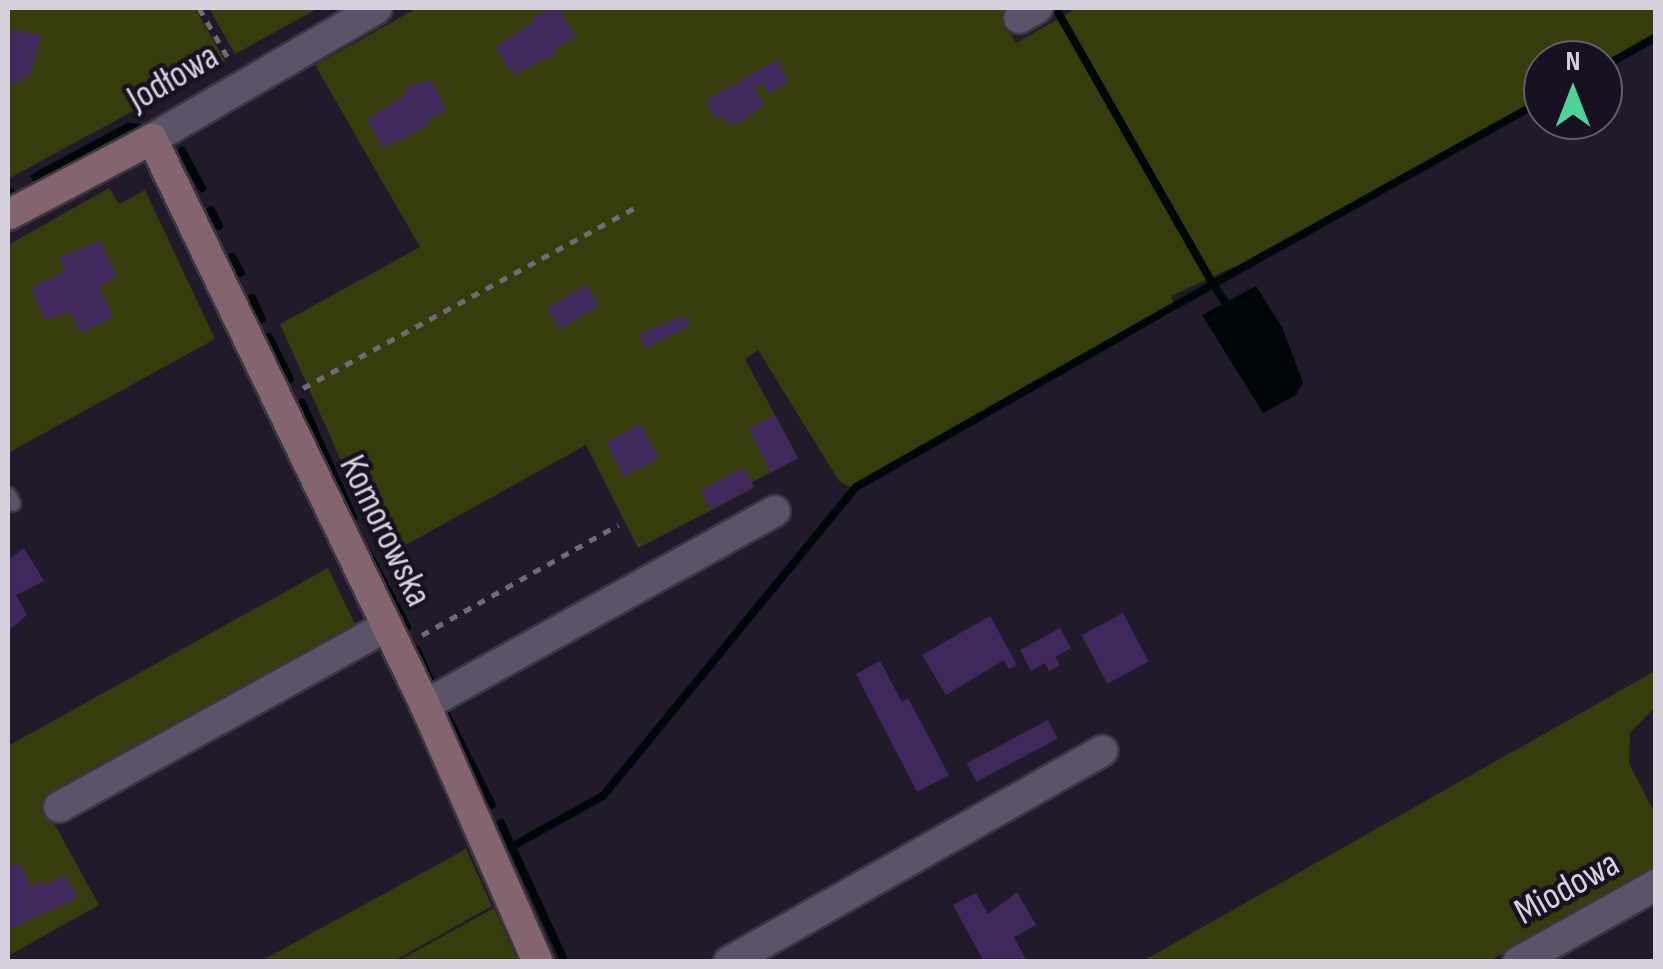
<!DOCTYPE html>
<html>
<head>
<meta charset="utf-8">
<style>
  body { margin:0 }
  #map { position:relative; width:1663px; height:969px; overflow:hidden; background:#211a2a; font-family:"Sofia Sans Condensed",sans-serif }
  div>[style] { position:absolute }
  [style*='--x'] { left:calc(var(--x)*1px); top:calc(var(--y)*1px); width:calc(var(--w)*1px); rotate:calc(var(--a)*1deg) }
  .green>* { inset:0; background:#363c0c }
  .water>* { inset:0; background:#000708 }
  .stream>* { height:8px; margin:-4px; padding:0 4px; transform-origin:4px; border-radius:4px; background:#000708 }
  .building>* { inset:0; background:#40285c; transform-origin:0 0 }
  .path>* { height:5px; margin-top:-2.5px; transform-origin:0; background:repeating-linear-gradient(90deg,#716b79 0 8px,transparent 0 16px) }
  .roads { filter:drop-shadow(2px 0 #3c3643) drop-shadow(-2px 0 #3c3643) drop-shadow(0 2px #3c3643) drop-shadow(0 -2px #3c3643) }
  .lane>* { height:15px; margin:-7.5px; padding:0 7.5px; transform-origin:7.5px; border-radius:7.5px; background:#5b5367 }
  .street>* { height:30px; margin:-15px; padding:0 15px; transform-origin:15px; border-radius:15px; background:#5b5367 }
  .secondary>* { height:30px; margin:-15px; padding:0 15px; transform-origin:15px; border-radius:15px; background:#84646e }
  span { translate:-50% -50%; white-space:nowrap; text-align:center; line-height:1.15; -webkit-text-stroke:9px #181121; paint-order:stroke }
  .street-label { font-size:38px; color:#d6d1dd }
  .frame { position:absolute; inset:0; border:10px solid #d6d1dd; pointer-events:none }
  .north { position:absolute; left:1523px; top:40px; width:100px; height:100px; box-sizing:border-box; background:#181121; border:2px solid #645e6c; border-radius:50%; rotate:0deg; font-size:28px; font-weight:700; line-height:40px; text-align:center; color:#d6d1dd }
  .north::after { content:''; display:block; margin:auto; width:35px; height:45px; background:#4fd399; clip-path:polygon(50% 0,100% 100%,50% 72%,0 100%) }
</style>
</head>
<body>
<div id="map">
  <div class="green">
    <i style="clip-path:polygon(8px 8px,195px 8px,225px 61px,8px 179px)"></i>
    <i style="clip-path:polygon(209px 8px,319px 8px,235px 54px)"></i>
    <i style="clip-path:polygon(417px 8px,1014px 8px,1001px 16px,1016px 43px,1077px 8px,1655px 8px,1655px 40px,1603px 70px,1603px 60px,1543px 60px,1543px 104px,1257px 264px,1233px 267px,1171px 296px,1177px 310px,855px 490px,839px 481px,758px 350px,745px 359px,798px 458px,752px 482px,754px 488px,638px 548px,586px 445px,384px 557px,280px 324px,420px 247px,315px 65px)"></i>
    <i style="clip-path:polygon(109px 188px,119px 204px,145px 190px,215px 339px,8px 453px,8px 245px)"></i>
    <i style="clip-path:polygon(328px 568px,357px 628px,43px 803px,99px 905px,8px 956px,8px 746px)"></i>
    <i style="clip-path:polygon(1655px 671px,1655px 707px,1630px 733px,1629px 763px,1655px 814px,1654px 871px,1489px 961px,1141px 962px)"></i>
    <i style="clip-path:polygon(466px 849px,492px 906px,394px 961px,261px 961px)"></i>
    <i style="clip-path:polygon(494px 908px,518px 961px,398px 961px)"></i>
  </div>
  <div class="water">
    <i style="clip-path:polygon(1256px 286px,1283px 329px,1303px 383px,1296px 395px,1263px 413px,1202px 315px)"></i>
  </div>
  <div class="stream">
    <i style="--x:1056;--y:9;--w:317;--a:60.3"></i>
    <i style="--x:1213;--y:284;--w:378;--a:-29.1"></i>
    <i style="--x:1603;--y:67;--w:61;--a:-29.5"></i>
    <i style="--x:182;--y:151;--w:42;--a:61.6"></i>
    <i style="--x:35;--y:177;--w:106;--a:-28.3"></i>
    <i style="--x:128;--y:127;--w:13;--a:4"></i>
    <i style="--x:8;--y:194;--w:4;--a:-27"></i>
    <i style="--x:211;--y:210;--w:18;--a:63"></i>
    <i style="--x:232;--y:257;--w:18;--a:61"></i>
    <i style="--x:252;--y:298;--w:23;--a:65"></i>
    <i style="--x:269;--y:337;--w:47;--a:63.4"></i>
    <i style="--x:302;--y:403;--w:125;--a:65.9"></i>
    <i style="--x:367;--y:551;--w:86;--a:62.2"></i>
    <i style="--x:417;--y:650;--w:46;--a:66.8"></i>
    <i style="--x:445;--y:712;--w:104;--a:63.2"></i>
    <i style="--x:501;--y:823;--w:153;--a:65.3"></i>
    <i style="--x:511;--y:847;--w:105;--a:-29"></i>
    <i style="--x:603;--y:796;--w:399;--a:-50.7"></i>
    <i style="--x:856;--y:487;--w:411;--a:-29.6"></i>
    <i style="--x:1213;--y:284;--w:23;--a:56"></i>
  </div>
  <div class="building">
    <i style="clip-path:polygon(559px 8px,576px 37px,554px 49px,557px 53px,513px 75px,496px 47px,535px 21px,533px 17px)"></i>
    <i style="clip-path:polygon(14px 29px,41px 36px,30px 75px,14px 84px,8px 82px,8px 44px)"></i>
    <i style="clip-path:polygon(777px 60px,789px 82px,768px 93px,763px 83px,755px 87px,765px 105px,742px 121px,729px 125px,724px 116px,717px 120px,706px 100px,734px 84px,736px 88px,740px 80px)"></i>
    <i style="clip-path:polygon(430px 80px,447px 110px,426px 122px,428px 126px,383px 148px,367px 119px,407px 94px,404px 89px)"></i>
    <i style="clip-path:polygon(100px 241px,117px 276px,99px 287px,113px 317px,81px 333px,69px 311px,46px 321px,31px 288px,65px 271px,59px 258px)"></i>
    <i style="left:587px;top:285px;width:24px;height:46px;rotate:60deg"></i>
    <i style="clip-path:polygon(685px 315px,690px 326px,645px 348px,639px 334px)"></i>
    <i style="left:775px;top:415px;width:49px;height:30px;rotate:62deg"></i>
    <i style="left:641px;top:424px;width:39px;height:39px;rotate:63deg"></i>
    <i style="left:744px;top:468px;width:22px;height:49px;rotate:63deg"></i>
    <i style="clip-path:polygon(24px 548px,44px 581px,16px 595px,27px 615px,8px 631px,8px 560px)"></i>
    <i style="left:1123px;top:613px;width:55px;height:47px;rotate:62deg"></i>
    <i style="clip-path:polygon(990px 616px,1017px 665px,1009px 669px,1004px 660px,946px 695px,922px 655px)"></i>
    <i style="clip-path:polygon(1060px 628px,1071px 648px,1055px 657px,1060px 665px,1049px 671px,1045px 663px,1031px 671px,1020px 650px)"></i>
    <i style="clip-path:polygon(880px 661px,902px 702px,908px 698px,949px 775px,917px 792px,856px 674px)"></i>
    <i style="left:1048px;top:720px;width:21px;height:92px;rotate:62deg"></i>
    <i style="clip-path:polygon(20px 862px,31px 887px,41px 881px,44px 886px,65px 875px,77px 898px,8px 930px,8px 869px)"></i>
    <i style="clip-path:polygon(1017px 892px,1036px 925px,1014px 937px,1026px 960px,984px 962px,953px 905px,976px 893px,988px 914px)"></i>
  </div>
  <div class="path">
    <i style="--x:199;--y:8;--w:61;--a:59.7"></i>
    <i style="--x:303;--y:388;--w:383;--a:-28.5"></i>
    <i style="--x:422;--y:635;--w:225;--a:-29.3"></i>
  </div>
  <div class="roads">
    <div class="lane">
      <i style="--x:8;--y:495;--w:9;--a:63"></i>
    </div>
    <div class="street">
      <i style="--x:1019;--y:18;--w:21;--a:-29"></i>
      <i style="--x:152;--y:139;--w:260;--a:-30.2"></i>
      <i style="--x:425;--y:705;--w:400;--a:-29"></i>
      <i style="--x:59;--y:807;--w:375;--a:-28.9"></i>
      <i style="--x:729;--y:962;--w:429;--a:-29.5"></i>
      <i style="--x:1518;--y:962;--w:158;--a:-29.2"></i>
    </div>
    <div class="secondary">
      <i style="--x:8;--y:215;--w:163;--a:-27.8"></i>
      <i style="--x:152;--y:139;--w:628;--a:64.25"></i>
      <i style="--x:425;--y:705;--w:281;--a:66.3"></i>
    </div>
  </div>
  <div class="street-label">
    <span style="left:173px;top:78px;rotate:-30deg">Jodłowa</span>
    <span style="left:385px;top:531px;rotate:64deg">Komorowska</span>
    <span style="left:1567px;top:888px;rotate:-29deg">Miodowa</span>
  </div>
  <div class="frame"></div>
  <div class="north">N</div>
</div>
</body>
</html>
